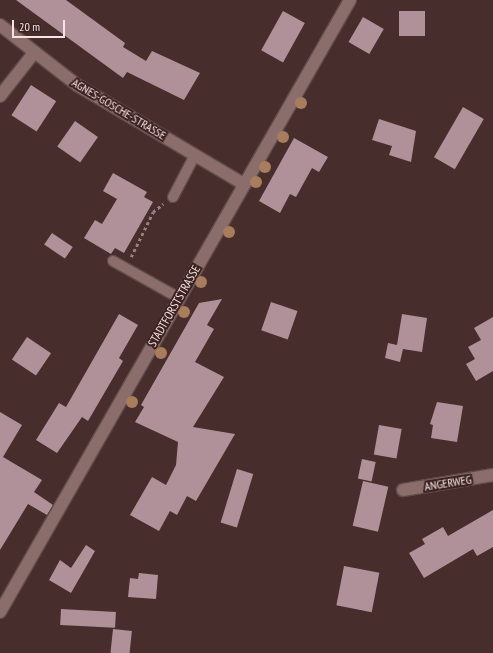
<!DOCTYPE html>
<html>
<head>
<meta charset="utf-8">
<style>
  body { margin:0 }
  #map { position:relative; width:493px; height:653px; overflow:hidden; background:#472d2c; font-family:"PT Sans Narrow",sans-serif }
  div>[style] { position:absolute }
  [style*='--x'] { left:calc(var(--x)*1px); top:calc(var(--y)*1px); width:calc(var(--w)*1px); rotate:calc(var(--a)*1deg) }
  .building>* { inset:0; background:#b09199; transform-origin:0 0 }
  .path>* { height:2.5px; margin-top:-1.25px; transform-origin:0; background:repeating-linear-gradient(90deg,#978180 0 3px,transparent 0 6px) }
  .roads { filter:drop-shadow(1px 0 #604b4a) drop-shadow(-1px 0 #604b4a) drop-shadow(0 1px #604b4a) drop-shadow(0 -1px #604b4a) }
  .lane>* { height:10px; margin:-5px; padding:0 5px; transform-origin:5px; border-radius:5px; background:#8b6d6b }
  .street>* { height:12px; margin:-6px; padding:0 6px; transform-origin:6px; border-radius:6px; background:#8b6d6b }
  .secondary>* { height:12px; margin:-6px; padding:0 6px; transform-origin:6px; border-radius:6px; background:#8b6d6b }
  .trees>* { width:12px; height:12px; margin:-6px; border-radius:50%; background:#a77d5e }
  span { translate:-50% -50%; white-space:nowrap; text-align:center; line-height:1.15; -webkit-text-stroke:4px #3c2322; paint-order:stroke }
  .street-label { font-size:12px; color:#f5e4e2 }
  .scale { position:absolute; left:12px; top:20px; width:53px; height:18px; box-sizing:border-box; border:2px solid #f5e4e2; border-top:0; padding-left:5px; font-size:12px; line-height:14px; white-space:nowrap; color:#f5e4e2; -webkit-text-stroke:3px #3c2322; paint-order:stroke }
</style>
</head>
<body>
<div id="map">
  <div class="building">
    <i style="clip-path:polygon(16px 0,66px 0,125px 43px,123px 47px,146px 61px,152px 51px,200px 73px,184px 100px,127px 72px,123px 78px)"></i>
    <i style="left:283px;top:11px;width:25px;height:45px;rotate:29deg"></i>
    <i style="left:399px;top:11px;width:26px;height:25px"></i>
    <i style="left:363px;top:17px;width:24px;height:29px;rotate:30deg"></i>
    <i style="left:31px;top:85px;width:30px;height:36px;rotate:33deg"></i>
    <i style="left:463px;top:107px;width:24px;height:58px;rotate:30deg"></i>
    <i style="clip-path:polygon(379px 119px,416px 131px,411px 162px,389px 155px,392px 146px,372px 140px)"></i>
    <i style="left:75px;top:121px;width:28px;height:31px;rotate:35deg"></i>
    <i style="clip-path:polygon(294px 138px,328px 157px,319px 172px,312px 168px,296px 197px,290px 194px,280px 213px,259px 201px)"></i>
    <i style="clip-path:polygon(113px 173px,147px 192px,144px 197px,153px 202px,124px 253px,115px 248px,111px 254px,84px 238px,95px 220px,102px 224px,117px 199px,103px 191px)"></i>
    <i style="left:52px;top:233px;width:25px;height:14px;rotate:34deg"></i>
    <i style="clip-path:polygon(222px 299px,207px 325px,214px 329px,195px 362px,224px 377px,193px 427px,235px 434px,196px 501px,187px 496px,177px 515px,170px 511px,159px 531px,130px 515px,152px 477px,166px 485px,176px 465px,178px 442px,135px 422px,144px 407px,141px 405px,199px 303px)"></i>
    <i style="left:271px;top:302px;width:28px;height:30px;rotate:19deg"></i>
    <i style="clip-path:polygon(119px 314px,138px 325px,119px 358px,123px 361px,88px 421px,82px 417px,57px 453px,36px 440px,59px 403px,66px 407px)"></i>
    <i style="clip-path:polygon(402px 314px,427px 318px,422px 352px,403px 349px,400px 362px,385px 358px,388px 343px,397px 345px)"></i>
    <i style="clip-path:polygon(493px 317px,493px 371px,476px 381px,466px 364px,475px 359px,468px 347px,481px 340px,474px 328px)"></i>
    <i style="left:27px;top:337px;width:29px;height:27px;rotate:34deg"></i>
    <i style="clip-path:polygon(437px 402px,463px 406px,457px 442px,431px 438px,433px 425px,430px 424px)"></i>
    <i style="clip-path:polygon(0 412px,22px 425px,3px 457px,42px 480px,34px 492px,53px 505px,47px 515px,28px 504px,0 550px)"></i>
    <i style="left:379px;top:425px;width:23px;height:30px;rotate:10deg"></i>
    <i style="left:362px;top:459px;width:14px;height:20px;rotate:12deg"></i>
    <i style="left:237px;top:469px;width:17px;height:56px;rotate:17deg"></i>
    <i style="left:363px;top:481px;width:26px;height:46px;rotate:13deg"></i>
    <i style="clip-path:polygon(493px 510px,493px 547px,477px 556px,473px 549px,424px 578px,409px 553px,425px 544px,422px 539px,443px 527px,448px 536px)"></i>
    <i style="clip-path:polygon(86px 545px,95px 551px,71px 593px,49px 580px,60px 560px,71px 568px)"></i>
    <i style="left:344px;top:566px;width:36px;height:40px;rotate:11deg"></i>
    <i style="clip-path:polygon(139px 573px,158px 575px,156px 599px,128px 597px,130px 578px,138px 579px)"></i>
    <i style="left:61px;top:609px;width:55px;height:16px;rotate:3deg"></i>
    <i style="left:113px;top:629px;width:19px;height:24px;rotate:6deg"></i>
  </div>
  <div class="path">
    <i style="--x:131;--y:257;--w:50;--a:-63.9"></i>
    <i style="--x:153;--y:212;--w:13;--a:-39"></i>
  </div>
  <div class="roads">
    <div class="lane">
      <i style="--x:173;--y:197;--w:47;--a:-62.4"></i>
      <i style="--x:113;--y:261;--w:76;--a:29.3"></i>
    </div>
    <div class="street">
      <i style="--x:0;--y:25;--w:98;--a:37.9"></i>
      <i style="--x:77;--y:85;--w:194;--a:30.7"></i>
      <i style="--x:0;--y:96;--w:53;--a:-51.8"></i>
      <i style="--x:403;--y:490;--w:91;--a:-9.5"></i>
    </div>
    <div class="secondary">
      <i style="--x:0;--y:612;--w:705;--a:-60.23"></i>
    </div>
  </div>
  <div class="trees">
    <i style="left:301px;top:103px"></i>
    <i style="left:283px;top:137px"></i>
    <i style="left:265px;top:167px"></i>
    <i style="left:256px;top:182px"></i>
    <i style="left:229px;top:232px"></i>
    <i style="left:201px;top:282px"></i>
    <i style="left:184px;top:312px"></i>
    <i style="left:161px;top:353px"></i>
    <i style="left:132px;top:402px"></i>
  </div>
  <div class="street-label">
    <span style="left:119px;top:109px;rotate:31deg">AGNES-GOSCHE-STRASSE</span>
    <span style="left:174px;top:306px;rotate:-60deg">STADTFORSTSTRASSE</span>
    <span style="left:448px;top:483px;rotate:-9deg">ANGERWEG</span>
  </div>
  <div class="scale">20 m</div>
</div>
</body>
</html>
